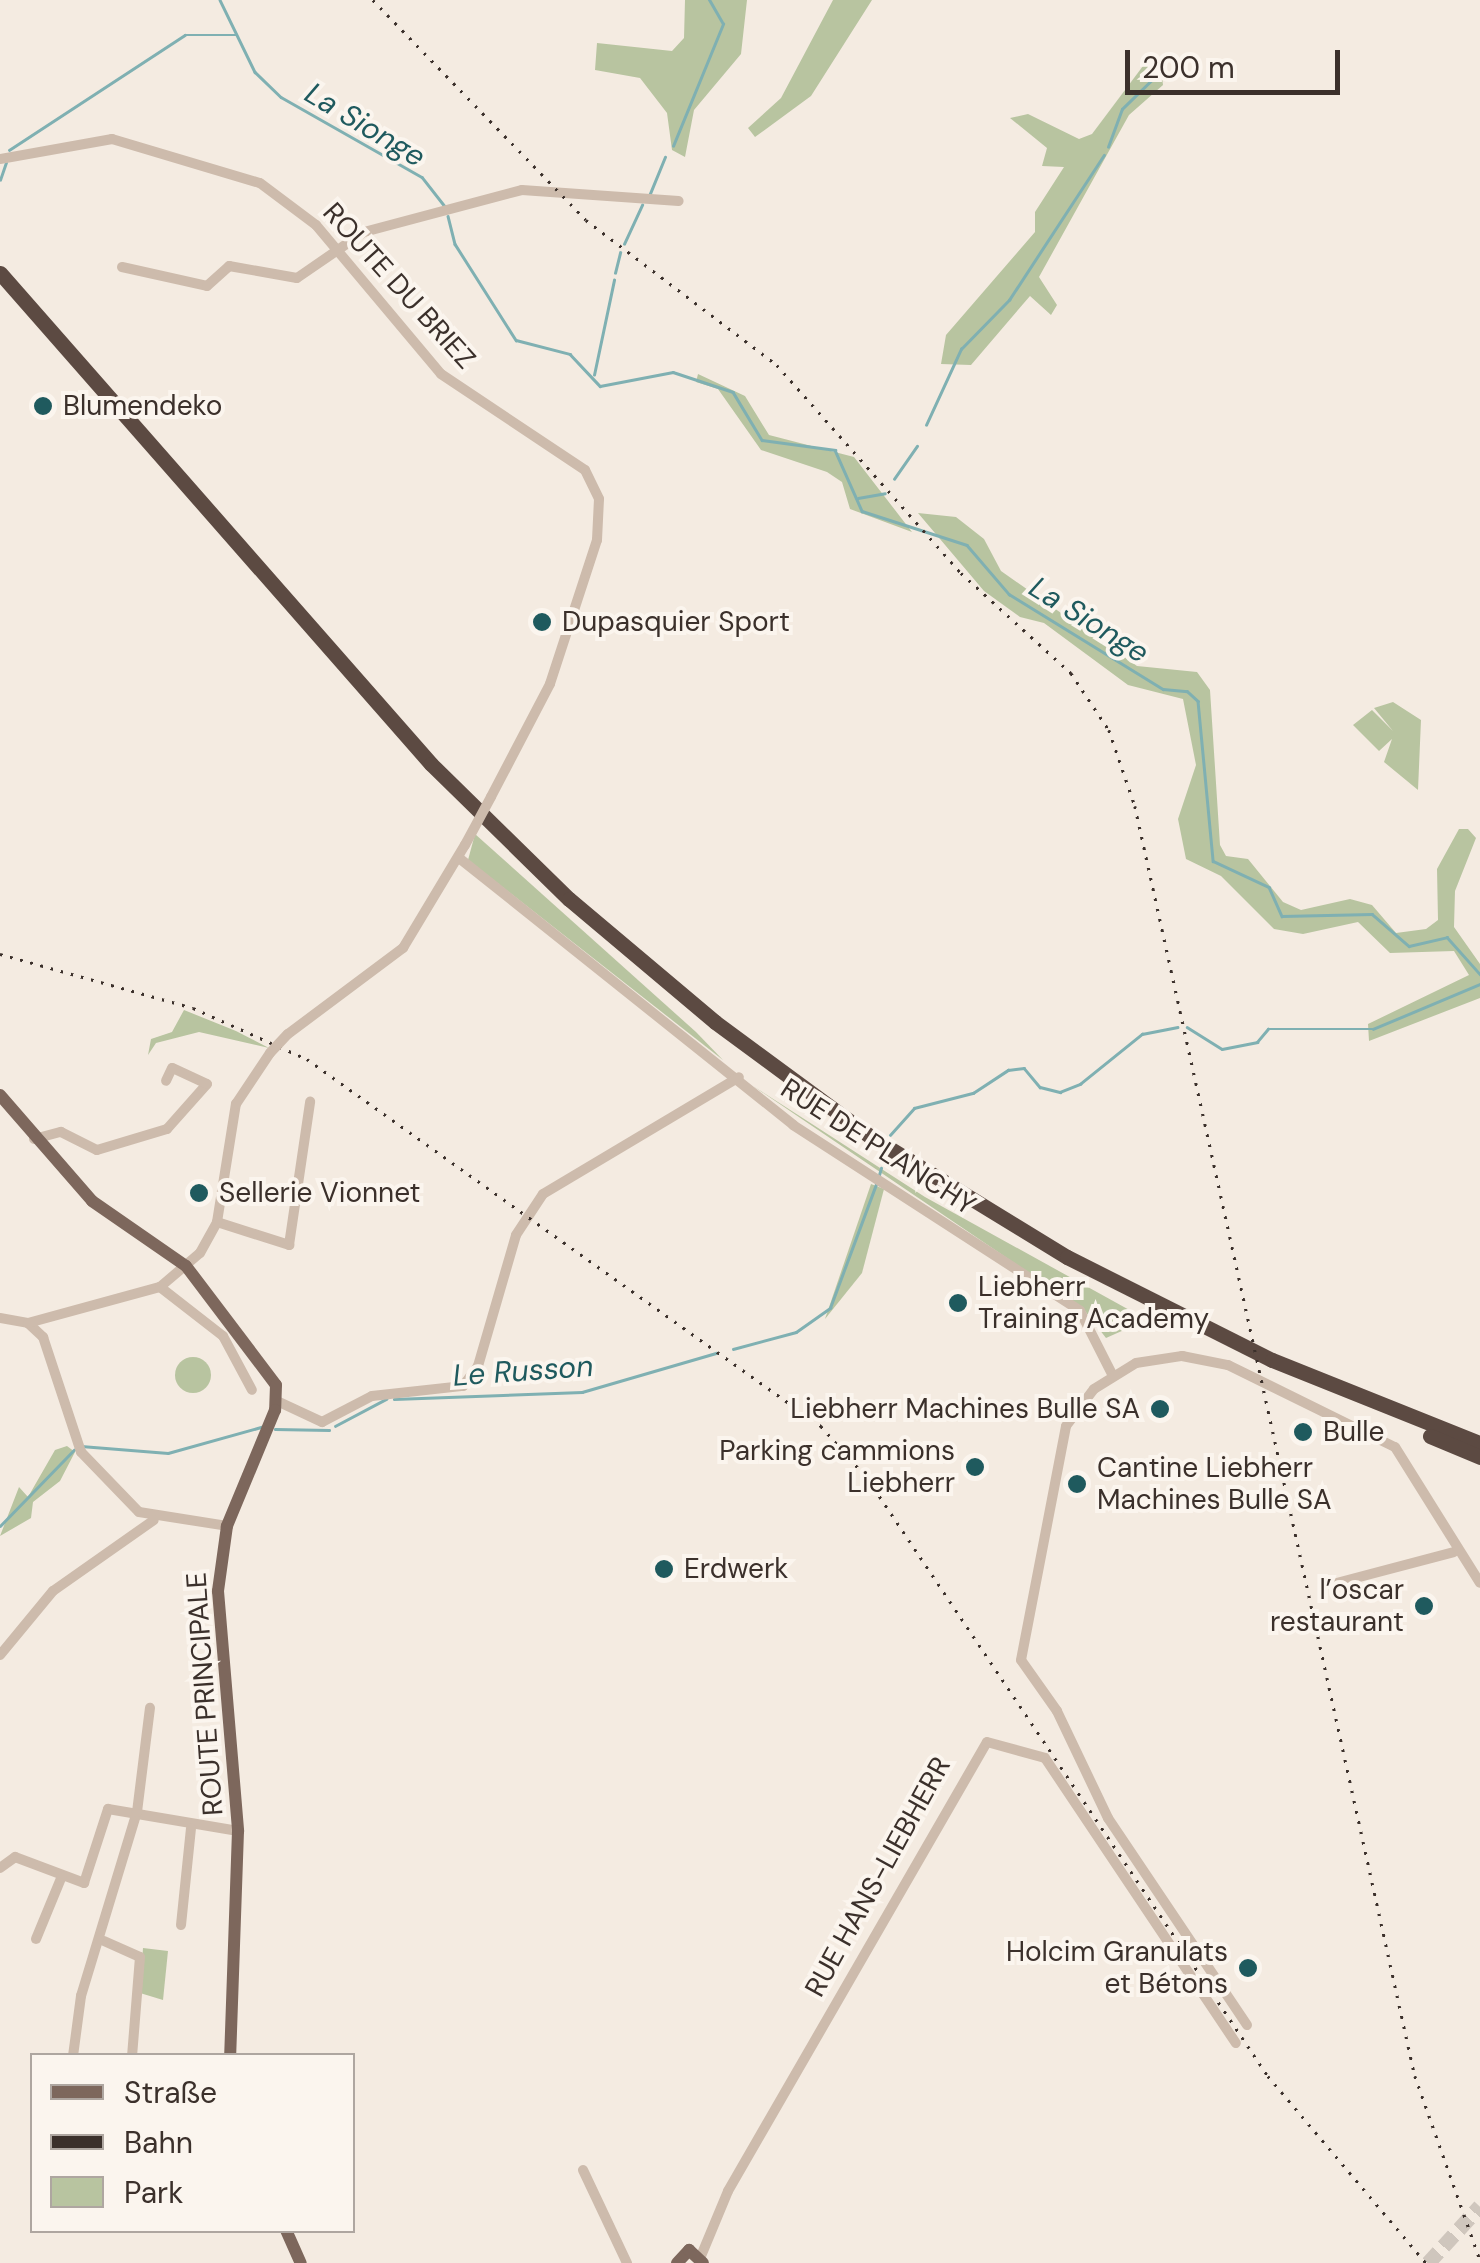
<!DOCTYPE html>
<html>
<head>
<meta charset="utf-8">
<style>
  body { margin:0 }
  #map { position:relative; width:1480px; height:2263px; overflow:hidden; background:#f4ebe1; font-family:"DM Sans",sans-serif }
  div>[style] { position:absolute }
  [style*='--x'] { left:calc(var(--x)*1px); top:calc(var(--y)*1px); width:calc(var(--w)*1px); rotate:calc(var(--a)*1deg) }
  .green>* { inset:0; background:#b8c4a0 }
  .round { border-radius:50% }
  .stream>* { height:2.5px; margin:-1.25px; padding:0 1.25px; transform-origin:1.25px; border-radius:1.25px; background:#7fb0b2 }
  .highway-tunnel>* { height:15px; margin-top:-7.5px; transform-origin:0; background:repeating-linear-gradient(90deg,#cfc6bd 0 15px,transparent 0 23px) }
  .minor>* { height:10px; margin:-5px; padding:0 5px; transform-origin:5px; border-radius:5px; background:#cdbbac }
  .major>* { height:12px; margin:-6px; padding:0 6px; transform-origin:6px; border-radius:6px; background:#7d675c }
  .highway>* { height:15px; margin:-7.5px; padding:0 7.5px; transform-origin:7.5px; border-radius:7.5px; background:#5c4a42 }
  .rail>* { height:2.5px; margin-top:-1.25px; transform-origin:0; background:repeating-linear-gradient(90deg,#3b302b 0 2.5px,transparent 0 10.5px) }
  .minor-bridge>* { height:10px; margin:-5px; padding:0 5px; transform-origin:5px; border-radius:5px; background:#cdbbac }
  .dots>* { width:28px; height:28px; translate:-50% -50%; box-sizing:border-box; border:5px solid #fbf5ee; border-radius:50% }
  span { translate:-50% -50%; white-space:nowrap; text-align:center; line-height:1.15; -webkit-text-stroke:8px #fbf5ee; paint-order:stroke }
  .street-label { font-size:28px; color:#3b302b }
  .poi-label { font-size:28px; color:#3b302b }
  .left { translate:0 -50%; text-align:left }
  .right { translate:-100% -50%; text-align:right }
  .water-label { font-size:30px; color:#1f5a5e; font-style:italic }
  .legend { position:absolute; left:30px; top:2053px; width:325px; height:180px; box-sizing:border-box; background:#fbf5ee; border:2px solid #aea6a0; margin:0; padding:12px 18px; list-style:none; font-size:30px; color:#3b302b }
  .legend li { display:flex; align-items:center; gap:20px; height:50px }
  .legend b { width:50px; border:2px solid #aea6a0 }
  .scale { position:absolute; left:1125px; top:50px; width:215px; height:45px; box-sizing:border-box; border:5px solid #3b302b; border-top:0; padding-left:12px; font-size:30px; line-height:35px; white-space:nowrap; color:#3b302b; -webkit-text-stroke:8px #fbf5ee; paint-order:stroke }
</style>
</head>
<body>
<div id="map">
  <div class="green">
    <i style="clip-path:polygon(685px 0,747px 0,741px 54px,694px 110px,685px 157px,672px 150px,667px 113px,640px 78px,595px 70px,597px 43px,672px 51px,684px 38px)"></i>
    <i style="clip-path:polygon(833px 0,872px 0,811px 96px,755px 137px,748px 128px,781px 98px)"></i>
    <i style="clip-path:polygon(1146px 62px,1161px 69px,1163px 85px,1129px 115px,1039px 277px,1057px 305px,1051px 315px,1030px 296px,971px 365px,941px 364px,946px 335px,1035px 232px,1035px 212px,1064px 167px,1042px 166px,1047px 148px,1010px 118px,1028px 114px,1079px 139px,1092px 134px)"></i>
    <i style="clip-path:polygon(698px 374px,745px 396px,769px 435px,854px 457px,912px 532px,850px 509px,842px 482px,827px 472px,761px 450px,718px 389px,696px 382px)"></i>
    <i style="clip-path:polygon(918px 513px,956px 517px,984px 539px,1001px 571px,1137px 666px,1197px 672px,1210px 690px,1220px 845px,1226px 856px,1248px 859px,1283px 902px,1301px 910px,1350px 899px,1372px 905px,1396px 933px,1426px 929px,1438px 920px,1437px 869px,1459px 829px,1468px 829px,1476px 838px,1455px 891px,1454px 927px,1480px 964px,1480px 998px,1369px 1041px,1368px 1024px,1469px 975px,1454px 951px,1390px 953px,1358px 922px,1303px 934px,1274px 929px,1221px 876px,1186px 859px,1178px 819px,1196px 765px,1183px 699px,1128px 685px,1044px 623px,1020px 617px,984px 591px)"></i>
    <i style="clip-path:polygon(1393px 702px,1421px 720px,1418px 790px,1384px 762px,1392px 739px,1379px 751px,1353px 725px,1372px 710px,1393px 731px,1374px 708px)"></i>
    <i style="clip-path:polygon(475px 834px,696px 1032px,723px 1060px,468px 860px)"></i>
    <i style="clip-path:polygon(184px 1010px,236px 1031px,269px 1048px,199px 1032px,156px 1043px,148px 1055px,151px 1039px,172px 1032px)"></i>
    <i style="clip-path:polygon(753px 1086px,925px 1197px,1133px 1312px,1124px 1330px,1106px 1338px,1085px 1311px)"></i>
    <i style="clip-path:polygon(871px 1184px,884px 1189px,862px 1273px,825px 1319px)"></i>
    <i class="round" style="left:175px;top:1357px;width:36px;height:36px"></i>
    <i style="clip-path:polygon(67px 1446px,75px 1452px,60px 1481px,33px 1502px,31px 1518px,0 1536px,19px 1487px,28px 1497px,55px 1450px)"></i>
    <i style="clip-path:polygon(143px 1948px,168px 1951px,163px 2000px,140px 1993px)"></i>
  </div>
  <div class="stream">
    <i style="--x:220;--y:0;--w:80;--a:64.1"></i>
    <i style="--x:255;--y:72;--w:36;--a:44"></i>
    <i style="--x:281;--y:97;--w:162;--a:29.6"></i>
    <i style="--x:422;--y:177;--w:39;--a:52"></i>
    <i style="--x:673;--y:146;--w:132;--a:-67.7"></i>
    <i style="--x:723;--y:24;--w:28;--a:-120"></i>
    <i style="--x:1108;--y:147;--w:40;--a:-69.8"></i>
    <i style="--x:1122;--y:109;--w:57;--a:-44.3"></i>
    <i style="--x:9;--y:150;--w:210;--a:-33.2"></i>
    <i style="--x:185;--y:35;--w:52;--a:0"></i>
    <i style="--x:0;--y:180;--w:18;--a:-71"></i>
    <i style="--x:649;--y:196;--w:42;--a:-67.7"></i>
    <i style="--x:448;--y:216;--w:29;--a:76"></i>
    <i style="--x:455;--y:244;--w:114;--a:57.6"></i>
    <i style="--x:516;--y:340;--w:56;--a:14.5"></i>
    <i style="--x:570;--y:354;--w:44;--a:46.8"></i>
    <i style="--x:600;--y:386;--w:74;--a:-10.9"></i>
    <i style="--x:673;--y:372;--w:63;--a:18.4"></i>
    <i style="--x:733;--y:392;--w:56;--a:58.9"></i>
    <i style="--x:762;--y:440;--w:74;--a:7.8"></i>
    <i style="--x:835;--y:450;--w:67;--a:66.1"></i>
    <i style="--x:862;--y:511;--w:110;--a:17.9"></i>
    <i style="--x:967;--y:545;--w:65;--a:49.4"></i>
    <i style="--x:1009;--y:594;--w:181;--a:31.7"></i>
    <i style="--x:1163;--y:689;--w:24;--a:5"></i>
    <i style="--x:1187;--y:691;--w:15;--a:42"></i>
    <i style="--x:1198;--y:701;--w:161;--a:84.6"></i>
    <i style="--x:1213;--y:861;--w:62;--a:24.9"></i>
    <i style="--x:1269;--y:887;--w:32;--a:66"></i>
    <i style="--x:1282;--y:916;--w:90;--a:-1.3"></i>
    <i style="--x:1372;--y:914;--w:49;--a:40.9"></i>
    <i style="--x:1409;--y:946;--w:39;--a:-13"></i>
    <i style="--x:1447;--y:937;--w:50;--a:48.3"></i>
    <i style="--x:624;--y:244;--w:43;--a:-65.2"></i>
    <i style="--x:615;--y:273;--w:21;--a:-76"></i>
    <i style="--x:594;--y:375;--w:97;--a:-78.1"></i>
    <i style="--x:926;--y:425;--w:84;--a:-65.3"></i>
    <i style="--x:961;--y:349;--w:69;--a:-45.6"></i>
    <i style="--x:1009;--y:300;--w:173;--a:-56.8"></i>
    <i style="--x:894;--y:479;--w:40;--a:-55.1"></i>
    <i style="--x:858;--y:498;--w:27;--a:-10"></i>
    <i style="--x:1187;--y:1027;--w:41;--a:32.2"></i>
    <i style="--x:1222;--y:1049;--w:36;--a:-11"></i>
    <i style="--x:1257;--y:1042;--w:17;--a:-50"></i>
    <i style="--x:1268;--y:1029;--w:105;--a:0"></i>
    <i style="--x:1373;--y:1029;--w:116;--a:-22.8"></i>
    <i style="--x:890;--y:1135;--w:36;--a:-48"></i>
    <i style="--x:914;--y:1108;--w:61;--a:-14.3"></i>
    <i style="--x:973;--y:1093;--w:42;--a:-33.3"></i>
    <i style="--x:1008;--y:1070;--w:16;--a:-7"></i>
    <i style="--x:1024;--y:1068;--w:25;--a:50"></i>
    <i style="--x:1040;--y:1087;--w:21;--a:14"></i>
    <i style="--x:1060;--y:1092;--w:22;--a:-22"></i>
    <i style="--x:1080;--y:1084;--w:80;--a:-38.9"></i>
    <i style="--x:1142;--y:1034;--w:36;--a:-11"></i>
    <i style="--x:879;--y:1175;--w:7;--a:-74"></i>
    <i style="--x:733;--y:1349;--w:65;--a:-15.1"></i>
    <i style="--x:796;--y:1332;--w:42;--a:-35.2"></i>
    <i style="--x:830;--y:1308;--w:132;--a:-69.6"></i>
    <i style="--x:394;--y:1399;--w:188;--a:-2.1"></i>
    <i style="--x:582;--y:1392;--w:140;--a:-16.2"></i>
    <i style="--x:335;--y:1426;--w:58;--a:-27.9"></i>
    <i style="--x:275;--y:1429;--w:54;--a:1.1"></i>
    <i style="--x:81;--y:1446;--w:87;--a:4.6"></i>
    <i style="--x:168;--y:1453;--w:97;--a:-15.6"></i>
    <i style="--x:0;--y:1526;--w:106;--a:-45.8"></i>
  </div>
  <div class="highway-tunnel">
    <i style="--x:1428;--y:2263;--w:77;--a:-47.6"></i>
  </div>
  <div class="minor">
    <i style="--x:0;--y:159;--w:114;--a:-10.1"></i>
    <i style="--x:112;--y:139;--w:154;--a:16.6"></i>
    <i style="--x:260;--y:183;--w:70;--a:36.9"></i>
    <i style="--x:316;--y:225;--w:194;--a:50"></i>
    <i style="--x:441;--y:374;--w:173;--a:33.7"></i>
    <i style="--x:585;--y:470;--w:32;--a:64"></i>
    <i style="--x:599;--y:499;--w:41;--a:92.8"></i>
    <i style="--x:597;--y:540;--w:151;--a:108.1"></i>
    <i style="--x:550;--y:684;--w:127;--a:117.6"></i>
    <i style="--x:122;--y:267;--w:87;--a:12.6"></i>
    <i style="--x:207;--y:286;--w:30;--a:-42"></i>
    <i style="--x:229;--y:266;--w:69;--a:10"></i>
    <i style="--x:297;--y:278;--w:81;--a:-34.5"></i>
    <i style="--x:364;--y:232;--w:163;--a:-14.9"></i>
    <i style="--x:522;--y:190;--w:157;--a:4"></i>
    <i style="--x:459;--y:858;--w:428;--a:38.6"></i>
    <i style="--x:793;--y:1125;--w:342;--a:32.9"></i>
    <i style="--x:1080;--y:1311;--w:71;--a:63.1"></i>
    <i style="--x:288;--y:1034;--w:144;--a:-36.8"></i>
    <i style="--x:403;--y:948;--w:120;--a:-59"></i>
    <i style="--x:34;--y:1139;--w:28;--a:-15"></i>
    <i style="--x:61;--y:1132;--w:40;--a:26.6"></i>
    <i style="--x:97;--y:1150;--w:73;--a:-16.7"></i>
    <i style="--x:167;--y:1129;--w:60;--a:-48.4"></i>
    <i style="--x:207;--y:1084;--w:38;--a:-155"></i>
    <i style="--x:172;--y:1068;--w:14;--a:115"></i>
    <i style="--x:217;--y:1222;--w:76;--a:17.7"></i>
    <i style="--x:289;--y:1245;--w:145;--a:-81.6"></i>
    <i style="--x:160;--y:1287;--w:80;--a:37.9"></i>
    <i style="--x:223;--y:1336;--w:61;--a:61.8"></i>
    <i style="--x:0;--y:1318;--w:28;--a:10"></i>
    <i style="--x:28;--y:1323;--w:21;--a:43"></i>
    <i style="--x:43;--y:1337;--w:121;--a:71.7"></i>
    <i style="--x:81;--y:1452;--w:83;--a:46"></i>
    <i style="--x:139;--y:1512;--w:89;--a:9"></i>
    <i style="--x:28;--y:1323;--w:137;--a:-15.3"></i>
    <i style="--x:160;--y:1287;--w:52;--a:-40.4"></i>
    <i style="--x:200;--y:1253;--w:35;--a:-61"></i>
    <i style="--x:217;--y:1222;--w:120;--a:-80.9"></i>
    <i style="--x:236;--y:1104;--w:61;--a:-56.3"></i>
    <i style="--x:277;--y:1401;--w:50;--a:25"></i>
    <i style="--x:322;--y:1422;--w:56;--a:-27.5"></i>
    <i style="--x:372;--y:1396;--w:92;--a:-6.3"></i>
    <i style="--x:463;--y:1386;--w:25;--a:-53"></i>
    <i style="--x:478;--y:1366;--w:136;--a:-73.8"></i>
    <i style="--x:516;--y:1235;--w:49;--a:-56.6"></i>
    <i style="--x:543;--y:1194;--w:228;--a:-30.8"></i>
    <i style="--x:1329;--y:1585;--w:129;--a:-14.8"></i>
    <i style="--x:0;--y:1655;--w:83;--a:-50.4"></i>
    <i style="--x:53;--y:1591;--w:123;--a:-35.1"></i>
    <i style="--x:0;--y:1868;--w:19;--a:-36"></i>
    <i style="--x:15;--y:1857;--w:74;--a:20.6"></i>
    <i style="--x:84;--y:1883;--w:78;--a:-72"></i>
    <i style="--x:108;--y:1809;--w:132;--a:9.6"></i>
    <i style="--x:181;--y:1925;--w:97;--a:-84.1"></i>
    <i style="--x:36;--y:1939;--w:68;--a:-67.6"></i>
    <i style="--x:104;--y:1941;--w:39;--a:24"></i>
    <i style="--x:140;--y:1957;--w:99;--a:94.6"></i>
    <i style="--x:1247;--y:2025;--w:249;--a:-123.9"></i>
    <i style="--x:1108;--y:1818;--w:119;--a:-115.5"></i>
    <i style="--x:1057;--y:1711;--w:62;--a:-125.2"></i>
    <i style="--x:1021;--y:1660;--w:238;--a:-79.1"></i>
    <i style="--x:1066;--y:1426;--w:46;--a:-52.9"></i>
    <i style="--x:1094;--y:1389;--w:49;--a:-31.8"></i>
    <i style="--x:1136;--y:1363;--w:47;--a:-8.7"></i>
    <i style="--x:1182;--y:1356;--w:47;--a:11.1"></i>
    <i style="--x:1228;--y:1365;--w:186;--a:26.2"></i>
    <i style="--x:1395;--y:1447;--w:160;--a:58"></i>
    <i style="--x:73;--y:2056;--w:61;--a:-82.4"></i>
    <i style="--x:81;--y:1996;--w:192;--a:-73.1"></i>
    <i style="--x:137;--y:1812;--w:105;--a:-82.9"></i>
    <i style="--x:583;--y:2170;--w:103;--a:64.7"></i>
    <i style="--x:701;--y:2256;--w:70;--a:-67.4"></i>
    <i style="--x:728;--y:2191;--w:518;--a:-60.02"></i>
    <i style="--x:987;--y:1742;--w:60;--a:15.4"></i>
    <i style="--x:1045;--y:1758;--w:343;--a:56.2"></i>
  </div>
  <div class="major">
    <i style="--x:0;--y:1095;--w:140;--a:49"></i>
    <i style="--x:92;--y:1201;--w:114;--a:34.7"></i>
    <i style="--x:186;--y:1266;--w:149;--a:52.9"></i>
    <i style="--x:276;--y:1385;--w:25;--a:92"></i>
    <i style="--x:275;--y:1410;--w:126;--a:112.5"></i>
    <i style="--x:227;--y:1526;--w:66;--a:97.9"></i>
    <i style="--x:218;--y:1591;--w:241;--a:85.2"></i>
    <i style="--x:238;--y:1831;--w:225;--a:92"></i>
    <i style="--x:286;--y:2230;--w:36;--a:66"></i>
    <i style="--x:677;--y:2263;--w:18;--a:-47"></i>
    <i style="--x:689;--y:2250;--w:19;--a:43"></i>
  </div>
  <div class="highway">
    <i style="--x:0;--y:273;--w:653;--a:48.72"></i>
    <i style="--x:431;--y:764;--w:193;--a:44.4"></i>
    <i style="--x:569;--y:899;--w:191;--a:40.1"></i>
    <i style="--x:715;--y:1022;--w:194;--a:36.4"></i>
    <i style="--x:871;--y:1137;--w:230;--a:31.5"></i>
    <i style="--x:1067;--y:1257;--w:229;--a:26.7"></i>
    <i style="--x:1272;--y:1360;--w:224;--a:21.8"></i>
    <i style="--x:1430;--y:1436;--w:54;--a:22.8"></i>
  </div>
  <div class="rail">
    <i style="--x:373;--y:0;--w:306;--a:45.9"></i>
    <i style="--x:586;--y:220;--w:240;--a:37.2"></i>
    <i style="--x:777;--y:365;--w:278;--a:48.5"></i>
    <i style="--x:961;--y:573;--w:149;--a:42.3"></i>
    <i style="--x:1071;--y:673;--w:69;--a:56.3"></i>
    <i style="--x:1109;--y:730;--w:80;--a:71.1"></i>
    <i style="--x:1135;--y:806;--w:1300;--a:77.57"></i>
    <i style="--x:1415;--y:2076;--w:195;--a:70.5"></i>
    <i style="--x:0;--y:954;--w:200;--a:15.6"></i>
    <i style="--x:193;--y:1008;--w:125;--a:24.1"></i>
    <i style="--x:307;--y:1059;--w:632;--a:35.53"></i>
    <i style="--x:821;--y:1426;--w:71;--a:48.4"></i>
    <i style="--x:868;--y:1479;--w:719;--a:56.18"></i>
    <i style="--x:1268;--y:2076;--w:245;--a:49.8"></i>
  </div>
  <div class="minor-bridge">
    <i style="--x:465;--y:845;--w:55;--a:-61.6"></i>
    <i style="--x:270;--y:1053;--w:26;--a:-47"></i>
  </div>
  <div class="dots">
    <i style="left:43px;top:406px;background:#1f5a5e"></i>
    <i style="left:542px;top:622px;background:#1f5a5e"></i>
    <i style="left:199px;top:1193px;background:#1f5a5e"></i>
    <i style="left:958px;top:1303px;background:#1f5a5e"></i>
    <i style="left:1160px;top:1409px;background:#1f5a5e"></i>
    <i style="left:1303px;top:1432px;background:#1f5a5e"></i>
    <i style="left:975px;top:1467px;background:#1f5a5e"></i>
    <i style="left:1077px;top:1484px;background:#1f5a5e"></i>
    <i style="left:664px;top:1569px;background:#1f5a5e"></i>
    <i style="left:1424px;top:1606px;background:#1f5a5e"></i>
    <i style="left:1248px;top:1968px;background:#1f5a5e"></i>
  </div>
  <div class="street-label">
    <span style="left:399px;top:286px;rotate:48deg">ROUTE DU BRIEZ</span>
    <span style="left:878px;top:1147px;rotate:33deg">RUE DE PLANCHY</span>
    <span style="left:205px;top:1694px;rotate:-94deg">ROUTE PRINCIPALE</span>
    <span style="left:878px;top:1877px;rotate:-61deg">RUE HANS-LIEBHERR</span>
  </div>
  <div class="poi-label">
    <span class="left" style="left:63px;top:406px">Blumendeko</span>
    <span class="left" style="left:562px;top:622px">Dupasquier Sport</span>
    <span class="left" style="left:219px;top:1193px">Sellerie Vionnet</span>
    <span class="left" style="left:978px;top:1303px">Liebherr<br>Training Academy</span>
    <span class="right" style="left:1140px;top:1409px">Liebherr Machines Bulle SA</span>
    <span class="left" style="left:1323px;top:1432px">Bulle</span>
    <span class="right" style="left:955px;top:1467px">Parking cammions<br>Liebherr</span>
    <span class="left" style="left:1097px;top:1484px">Cantine Liebherr<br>Machines Bulle SA</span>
    <span class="left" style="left:684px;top:1569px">Erdwerk</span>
    <span class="right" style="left:1404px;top:1606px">l’oscar<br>restaurant</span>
    <span class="right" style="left:1228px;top:1968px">Holcim Granulats<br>et Bétons</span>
  </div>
  <div class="water-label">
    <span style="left:365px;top:125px;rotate:31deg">La Sionge</span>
    <span style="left:1089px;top:620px;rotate:32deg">La Sionge</span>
    <span style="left:523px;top:1371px;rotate:-4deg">Le Russon</span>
  </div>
  <ul class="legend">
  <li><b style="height:12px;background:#7d675c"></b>Straße</li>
  <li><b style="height:12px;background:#3b302b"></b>Bahn</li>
  <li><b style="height:28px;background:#b8c4a0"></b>Park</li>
  </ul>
  <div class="scale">200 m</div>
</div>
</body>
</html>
